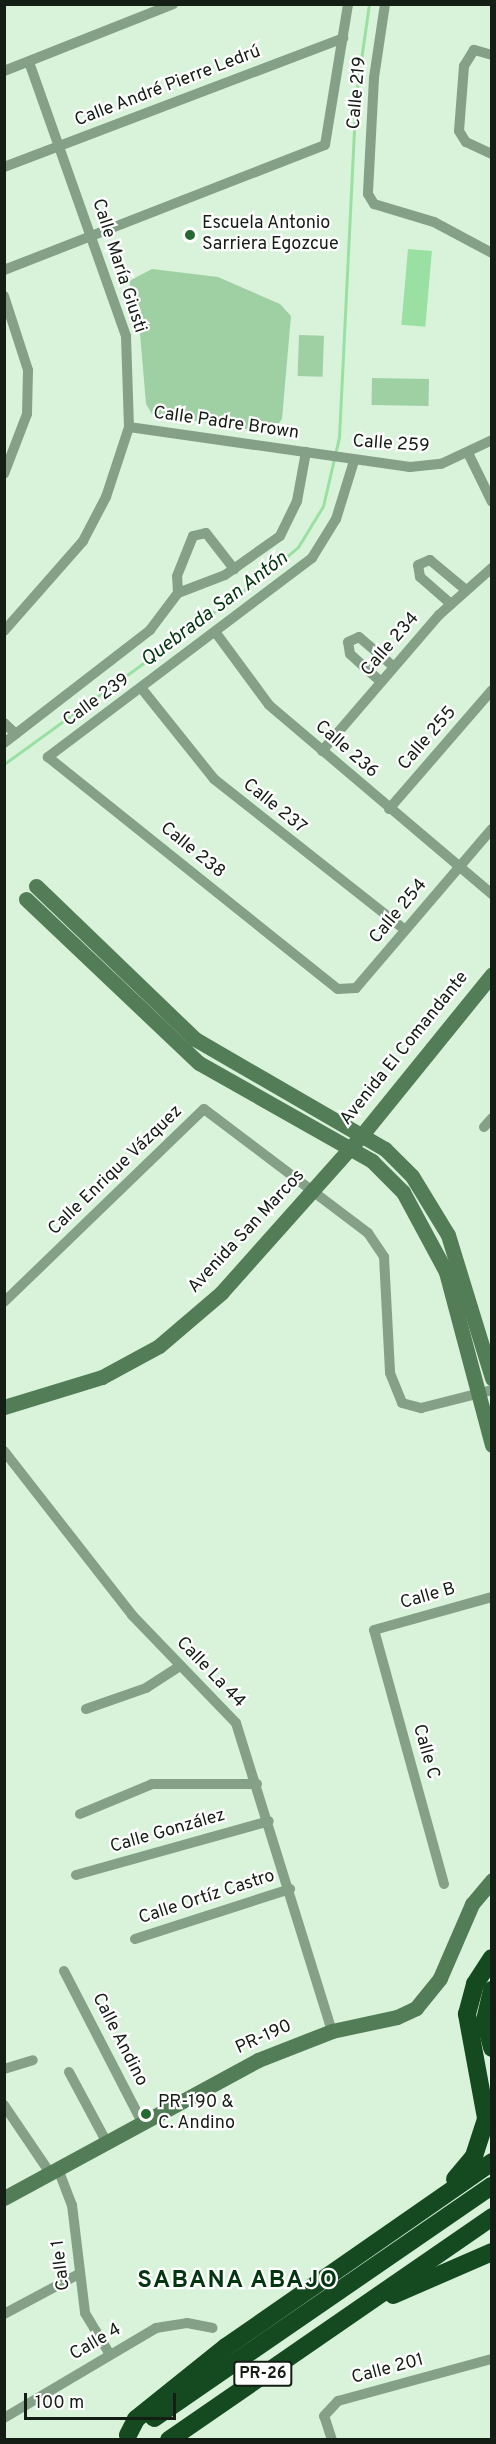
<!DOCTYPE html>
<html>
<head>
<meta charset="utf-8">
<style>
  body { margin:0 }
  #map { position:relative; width:496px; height:2444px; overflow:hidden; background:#d9f3db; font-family:Overpass,sans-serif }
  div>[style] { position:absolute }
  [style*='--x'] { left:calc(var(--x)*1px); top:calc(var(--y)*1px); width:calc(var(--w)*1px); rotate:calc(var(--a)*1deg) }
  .green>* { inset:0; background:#9fd0a4; transform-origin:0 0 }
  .water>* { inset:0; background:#9ae0a2; transform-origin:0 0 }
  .stream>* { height:3px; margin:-1.5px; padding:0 1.5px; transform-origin:1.5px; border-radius:1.5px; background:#9ae0a2 }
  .street>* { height:10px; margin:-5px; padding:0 5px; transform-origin:5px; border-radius:5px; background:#84a187 }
  .secondary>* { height:15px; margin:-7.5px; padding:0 7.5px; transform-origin:7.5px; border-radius:7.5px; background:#527d57 }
  .highway>* { height:18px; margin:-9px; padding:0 9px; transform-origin:9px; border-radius:9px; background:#154a20 }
  .dots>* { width:16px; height:16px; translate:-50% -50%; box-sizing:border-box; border:3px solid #fff; border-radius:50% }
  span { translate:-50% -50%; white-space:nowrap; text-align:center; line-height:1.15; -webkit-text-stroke:4.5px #fff; paint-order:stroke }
  .shield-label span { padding:2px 4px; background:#fff; border:2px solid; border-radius:4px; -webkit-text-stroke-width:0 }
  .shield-label { font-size:16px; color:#151e15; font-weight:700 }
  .street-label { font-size:18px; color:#151e15 }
  .poi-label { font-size:18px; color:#151e15 }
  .left { translate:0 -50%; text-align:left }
  .water-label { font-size:20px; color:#023710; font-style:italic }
  .district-label { font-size:24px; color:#043511; font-weight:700; letter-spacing:1.5px }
  .frame { position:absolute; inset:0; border:6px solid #151e15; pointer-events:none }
  .scale { position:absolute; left:24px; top:2393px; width:152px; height:27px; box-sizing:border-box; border:3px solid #151e15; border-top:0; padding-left:8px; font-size:18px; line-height:21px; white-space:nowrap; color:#151e15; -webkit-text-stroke:4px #fff; paint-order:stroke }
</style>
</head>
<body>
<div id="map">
  <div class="green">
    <i style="clip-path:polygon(152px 269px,218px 277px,280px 304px,291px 316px,282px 419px,272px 433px,152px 414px,146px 404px,139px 322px,129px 281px)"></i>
    <i style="left:299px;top:335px;width:25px;height:41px;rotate:2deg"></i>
    <i style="left:372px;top:378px;width:57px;height:27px;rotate:1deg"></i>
  </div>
  <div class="water">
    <i style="left:408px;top:249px;width:24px;height:76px;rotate:5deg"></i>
  </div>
  <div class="stream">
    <i style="--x:4;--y:764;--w:322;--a:-35.9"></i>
    <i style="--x:265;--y:575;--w:43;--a:-40.3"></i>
    <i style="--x:298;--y:547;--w:48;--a:-58.6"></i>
    <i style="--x:323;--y:506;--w:71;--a:-76.9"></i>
    <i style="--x:339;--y:437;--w:342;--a:-87.2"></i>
    <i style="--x:356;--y:95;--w:92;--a:-81.9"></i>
  </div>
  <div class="street">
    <i style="--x:385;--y:4;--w:75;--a:98.5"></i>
    <i style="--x:374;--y:78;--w:116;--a:93"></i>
    <i style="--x:368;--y:194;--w:12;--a:59"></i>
    <i style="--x:374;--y:204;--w:63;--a:16.7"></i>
    <i style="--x:434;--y:222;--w:66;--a:28.1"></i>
    <i style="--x:492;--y:55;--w:19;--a:-164"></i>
    <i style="--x:474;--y:50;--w:19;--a:122"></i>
    <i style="--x:464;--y:66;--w:65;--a:94.4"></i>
    <i style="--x:459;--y:131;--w:13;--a:58"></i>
    <i style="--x:466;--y:142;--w:29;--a:25"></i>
    <i style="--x:4;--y:71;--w:182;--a:-21.6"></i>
    <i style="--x:4;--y:167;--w:363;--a:-20.8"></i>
    <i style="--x:4;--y:270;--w:344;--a:-21.3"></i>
    <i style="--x:325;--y:145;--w:143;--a:-80.7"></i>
    <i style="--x:4;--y:296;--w:78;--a:72"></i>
    <i style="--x:28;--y:370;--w:44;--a:91.3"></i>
    <i style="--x:27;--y:414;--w:64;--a:111"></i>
    <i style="--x:129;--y:427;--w:284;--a:8.1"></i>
    <i style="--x:410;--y:467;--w:31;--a:-6"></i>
    <i style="--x:441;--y:464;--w:56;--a:-25.2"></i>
    <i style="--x:469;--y:455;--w:52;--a:63.9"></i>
    <i style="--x:354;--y:461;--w:61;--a:107.2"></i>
    <i style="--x:336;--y:519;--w:46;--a:121.6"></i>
    <i style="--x:312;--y:558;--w:331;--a:143"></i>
    <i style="--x:48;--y:757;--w:371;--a:38.7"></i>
    <i style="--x:338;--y:989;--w:18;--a:-3"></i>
    <i style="--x:356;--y:988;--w:209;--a:-49.5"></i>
    <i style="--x:178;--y:593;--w:50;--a:-21"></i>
    <i style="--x:225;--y:575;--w:67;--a:-35.3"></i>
    <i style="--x:280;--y:536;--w:39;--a:-64"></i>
    <i style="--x:297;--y:501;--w:50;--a:-79.6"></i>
    <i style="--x:451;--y:604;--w:41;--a:-138.9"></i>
    <i style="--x:420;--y:577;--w:12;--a:-99"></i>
    <i style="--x:418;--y:565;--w:13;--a:-23"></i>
    <i style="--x:430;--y:560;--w:47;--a:39.8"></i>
    <i style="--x:4;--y:631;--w:120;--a:-48.7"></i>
    <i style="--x:83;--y:541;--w:50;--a:-62.4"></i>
    <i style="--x:106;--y:497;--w:74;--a:-71.8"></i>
    <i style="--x:129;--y:427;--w:91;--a:-91.9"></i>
    <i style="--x:126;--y:336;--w:291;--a:-109.5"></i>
    <i style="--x:216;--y:633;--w:89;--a:53.6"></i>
    <i style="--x:269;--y:705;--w:292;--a:40.3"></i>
    <i style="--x:380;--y:681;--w:40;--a:-138"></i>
    <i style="--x:350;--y:654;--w:12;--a:-99"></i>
    <i style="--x:348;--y:642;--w:12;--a:-24"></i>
    <i style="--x:359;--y:637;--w:45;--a:40.5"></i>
    <i style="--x:142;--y:689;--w:115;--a:51.3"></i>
    <i style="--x:214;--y:779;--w:243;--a:38.3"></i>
    <i style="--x:4;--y:723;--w:16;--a:43"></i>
    <i style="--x:4;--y:743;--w:185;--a:-37.7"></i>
    <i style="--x:150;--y:630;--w:46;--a:-52.9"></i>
    <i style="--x:178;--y:593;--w:17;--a:-93"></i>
    <i style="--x:177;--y:576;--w:43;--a:-68.2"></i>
    <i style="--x:193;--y:536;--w:13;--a:-13"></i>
    <i style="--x:206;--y:533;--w:46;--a:52.1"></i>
    <i style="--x:322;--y:751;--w:179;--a:-49.3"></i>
    <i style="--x:439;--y:615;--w:71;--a:-41.6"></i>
    <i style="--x:389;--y:809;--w:157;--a:-49.1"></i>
    <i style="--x:484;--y:1127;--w:12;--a:-48"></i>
    <i style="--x:4;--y:1302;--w:278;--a:-44"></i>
    <i style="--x:204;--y:1109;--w:206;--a:37.1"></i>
    <i style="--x:368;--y:1233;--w:29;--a:56"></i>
    <i style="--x:384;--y:1257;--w:116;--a:87"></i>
    <i style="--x:390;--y:1373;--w:32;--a:68"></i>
    <i style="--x:402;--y:1403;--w:20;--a:15"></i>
    <i style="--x:421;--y:1408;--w:73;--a:-14.2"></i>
    <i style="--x:4;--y:1451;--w:208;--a:52"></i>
    <i style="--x:132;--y:1615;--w:150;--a:46.1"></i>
    <i style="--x:236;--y:1723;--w:323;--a:72.7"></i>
    <i style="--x:86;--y:1709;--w:64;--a:-19.3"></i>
    <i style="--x:146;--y:1688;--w:40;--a:-32.9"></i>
    <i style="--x:80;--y:1814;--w:78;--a:-22.6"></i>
    <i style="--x:152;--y:1784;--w:105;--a:0"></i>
    <i style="--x:76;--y:1875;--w:200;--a:-15.6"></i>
    <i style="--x:444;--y:1884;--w:263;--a:-105.4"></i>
    <i style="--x:374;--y:1630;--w:123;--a:-15.6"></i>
    <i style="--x:135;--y:1939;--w:163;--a:-17.9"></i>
    <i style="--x:64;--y:1971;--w:172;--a:62.7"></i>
    <i style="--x:4;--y:2069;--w:30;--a:-17"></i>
    <i style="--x:69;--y:2072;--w:81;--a:61.8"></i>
    <i style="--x:4;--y:2105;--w:82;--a:55.9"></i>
    <i style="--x:58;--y:2169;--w:39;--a:69"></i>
    <i style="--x:72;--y:2205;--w:109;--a:83.1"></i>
    <i style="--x:85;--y:2313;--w:47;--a:59"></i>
    <i style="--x:4;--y:2314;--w:85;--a:-28.1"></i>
    <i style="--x:4;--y:2418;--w:177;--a:-30.6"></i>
    <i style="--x:156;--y:2328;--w:31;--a:-9"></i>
    <i style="--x:187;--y:2323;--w:26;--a:11"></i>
    <i style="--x:332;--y:2440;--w:25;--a:-108"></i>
    <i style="--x:324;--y:2416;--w:21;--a:-47"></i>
    <i style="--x:338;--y:2401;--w:160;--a:-15.3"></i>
  </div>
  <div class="secondary">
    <i style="--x:36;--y:886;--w:221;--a:43.9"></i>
    <i style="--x:195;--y:1039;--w:220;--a:30.1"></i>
    <i style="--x:385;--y:1149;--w:38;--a:45"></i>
    <i style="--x:412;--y:1176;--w:69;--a:58.6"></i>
    <i style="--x:448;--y:1235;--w:150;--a:72.9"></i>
    <i style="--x:26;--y:899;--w:238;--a:43.5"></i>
    <i style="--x:199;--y:1063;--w:199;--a:29.5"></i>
    <i style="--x:372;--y:1161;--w:44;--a:45"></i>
    <i style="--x:403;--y:1192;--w:91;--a:61.7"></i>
    <i style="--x:446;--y:1272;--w:179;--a:75.1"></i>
    <i style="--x:4;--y:1407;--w:102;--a:-17"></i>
    <i style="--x:102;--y:1377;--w:65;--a:-28.5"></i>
    <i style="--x:159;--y:1346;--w:82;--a:-40.5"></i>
    <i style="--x:221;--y:1293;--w:210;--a:-48.3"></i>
    <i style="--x:361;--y:1136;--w:208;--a:-51"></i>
    <i style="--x:4;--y:2198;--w:289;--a:-28.5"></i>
    <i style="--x:258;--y:2060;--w:79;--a:-21.4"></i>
    <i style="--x:332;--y:2031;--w:66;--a:-12.2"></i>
    <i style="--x:397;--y:2017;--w:21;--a:-25"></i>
    <i style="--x:416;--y:2008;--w:38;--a:-51"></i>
    <i style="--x:440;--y:1978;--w:81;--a:-66.6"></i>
    <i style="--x:472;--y:1904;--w:31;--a:-50"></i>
  </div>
  <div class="highway">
    <i style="--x:492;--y:1990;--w:32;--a:103"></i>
    <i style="--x:485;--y:2021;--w:28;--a:75"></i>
    <i style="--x:455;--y:2179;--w:30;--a:-50"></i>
    <i style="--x:474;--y:2156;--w:40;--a:-72"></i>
    <i style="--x:486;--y:2118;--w:106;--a:-100.4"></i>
    <i style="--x:467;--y:2014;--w:31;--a:-75"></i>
    <i style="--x:475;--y:1984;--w:31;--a:-57"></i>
    <i style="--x:393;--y:2295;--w:108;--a:-23.5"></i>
    <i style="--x:154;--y:2418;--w:410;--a:-34.5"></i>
    <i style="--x:128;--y:2435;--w:18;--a:-63"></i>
    <i style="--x:136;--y:2419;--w:115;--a:-38.7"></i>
    <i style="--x:226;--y:2347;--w:324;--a:-34.8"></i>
    <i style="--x:169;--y:2440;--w:393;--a:-34.6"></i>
  </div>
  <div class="dots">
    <i style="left:190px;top:235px;background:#256832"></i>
    <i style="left:146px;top:2114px;background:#256832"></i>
  </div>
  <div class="shield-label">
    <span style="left:263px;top:2374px">PR-26</span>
  </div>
  <div class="street-label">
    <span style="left:168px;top:87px;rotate:-21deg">Calle André Pierre Ledrú</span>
    <span style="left:358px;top:93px;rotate:-85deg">Calle 219</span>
    <span style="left:118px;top:266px;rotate:72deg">Calle María Giusti</span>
    <span style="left:226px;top:424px;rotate:8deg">Calle Padre Brown</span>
    <span style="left:391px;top:445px;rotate:4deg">Calle 259</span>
    <span style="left:391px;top:645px;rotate:-49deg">Calle 234</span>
    <span style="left:97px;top:701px;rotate:-36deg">Calle 239</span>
    <span style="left:428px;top:739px;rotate:-49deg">Calle 255</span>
    <span style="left:346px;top:750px;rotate:41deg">Calle 236</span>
    <span style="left:274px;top:807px;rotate:39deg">Calle 237</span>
    <span style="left:192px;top:851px;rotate:39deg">Calle 238</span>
    <span style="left:399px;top:912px;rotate:-50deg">Calle 254</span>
    <span style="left:405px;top:1049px;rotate:-51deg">Avenida El Comandante</span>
    <span style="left:116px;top:1171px;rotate:-44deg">Calle Enrique Vázquez</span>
    <span style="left:247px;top:1232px;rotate:-47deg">Avenida San Marcos</span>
    <span style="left:428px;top:1597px;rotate:-16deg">Calle B</span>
    <span style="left:210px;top:1673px;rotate:46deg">Calle La 44</span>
    <span style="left:425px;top:1752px;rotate:74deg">Calle C</span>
    <span style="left:168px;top:1832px;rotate:-16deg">Calle González</span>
    <span style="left:207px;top:1898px;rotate:-18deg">Calle Ortíz Castro</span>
    <span style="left:264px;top:2038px;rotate:-24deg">PR-190</span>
    <span style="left:119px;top:2040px;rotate:63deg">Calle Andino</span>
    <span style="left:62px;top:2265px;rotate:-97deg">Calle 1</span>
    <span style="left:96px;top:2343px;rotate:-30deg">Calle 4</span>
    <span style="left:388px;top:2370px;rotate:-15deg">Calle 201</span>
  </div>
  <div class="poi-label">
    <span class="left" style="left:202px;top:235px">Escuela Antonio<br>Sarriera Egozcue</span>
    <span class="left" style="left:158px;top:2114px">PR-190 &amp;<br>C. Andino</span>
  </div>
  <div class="water-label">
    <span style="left:215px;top:610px;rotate:-37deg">Quebrada San Antón</span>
  </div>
  <div class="district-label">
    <span style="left:238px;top:2282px">SABANA ABAJO</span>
  </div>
  <div class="frame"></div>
  <div class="scale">100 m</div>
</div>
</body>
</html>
